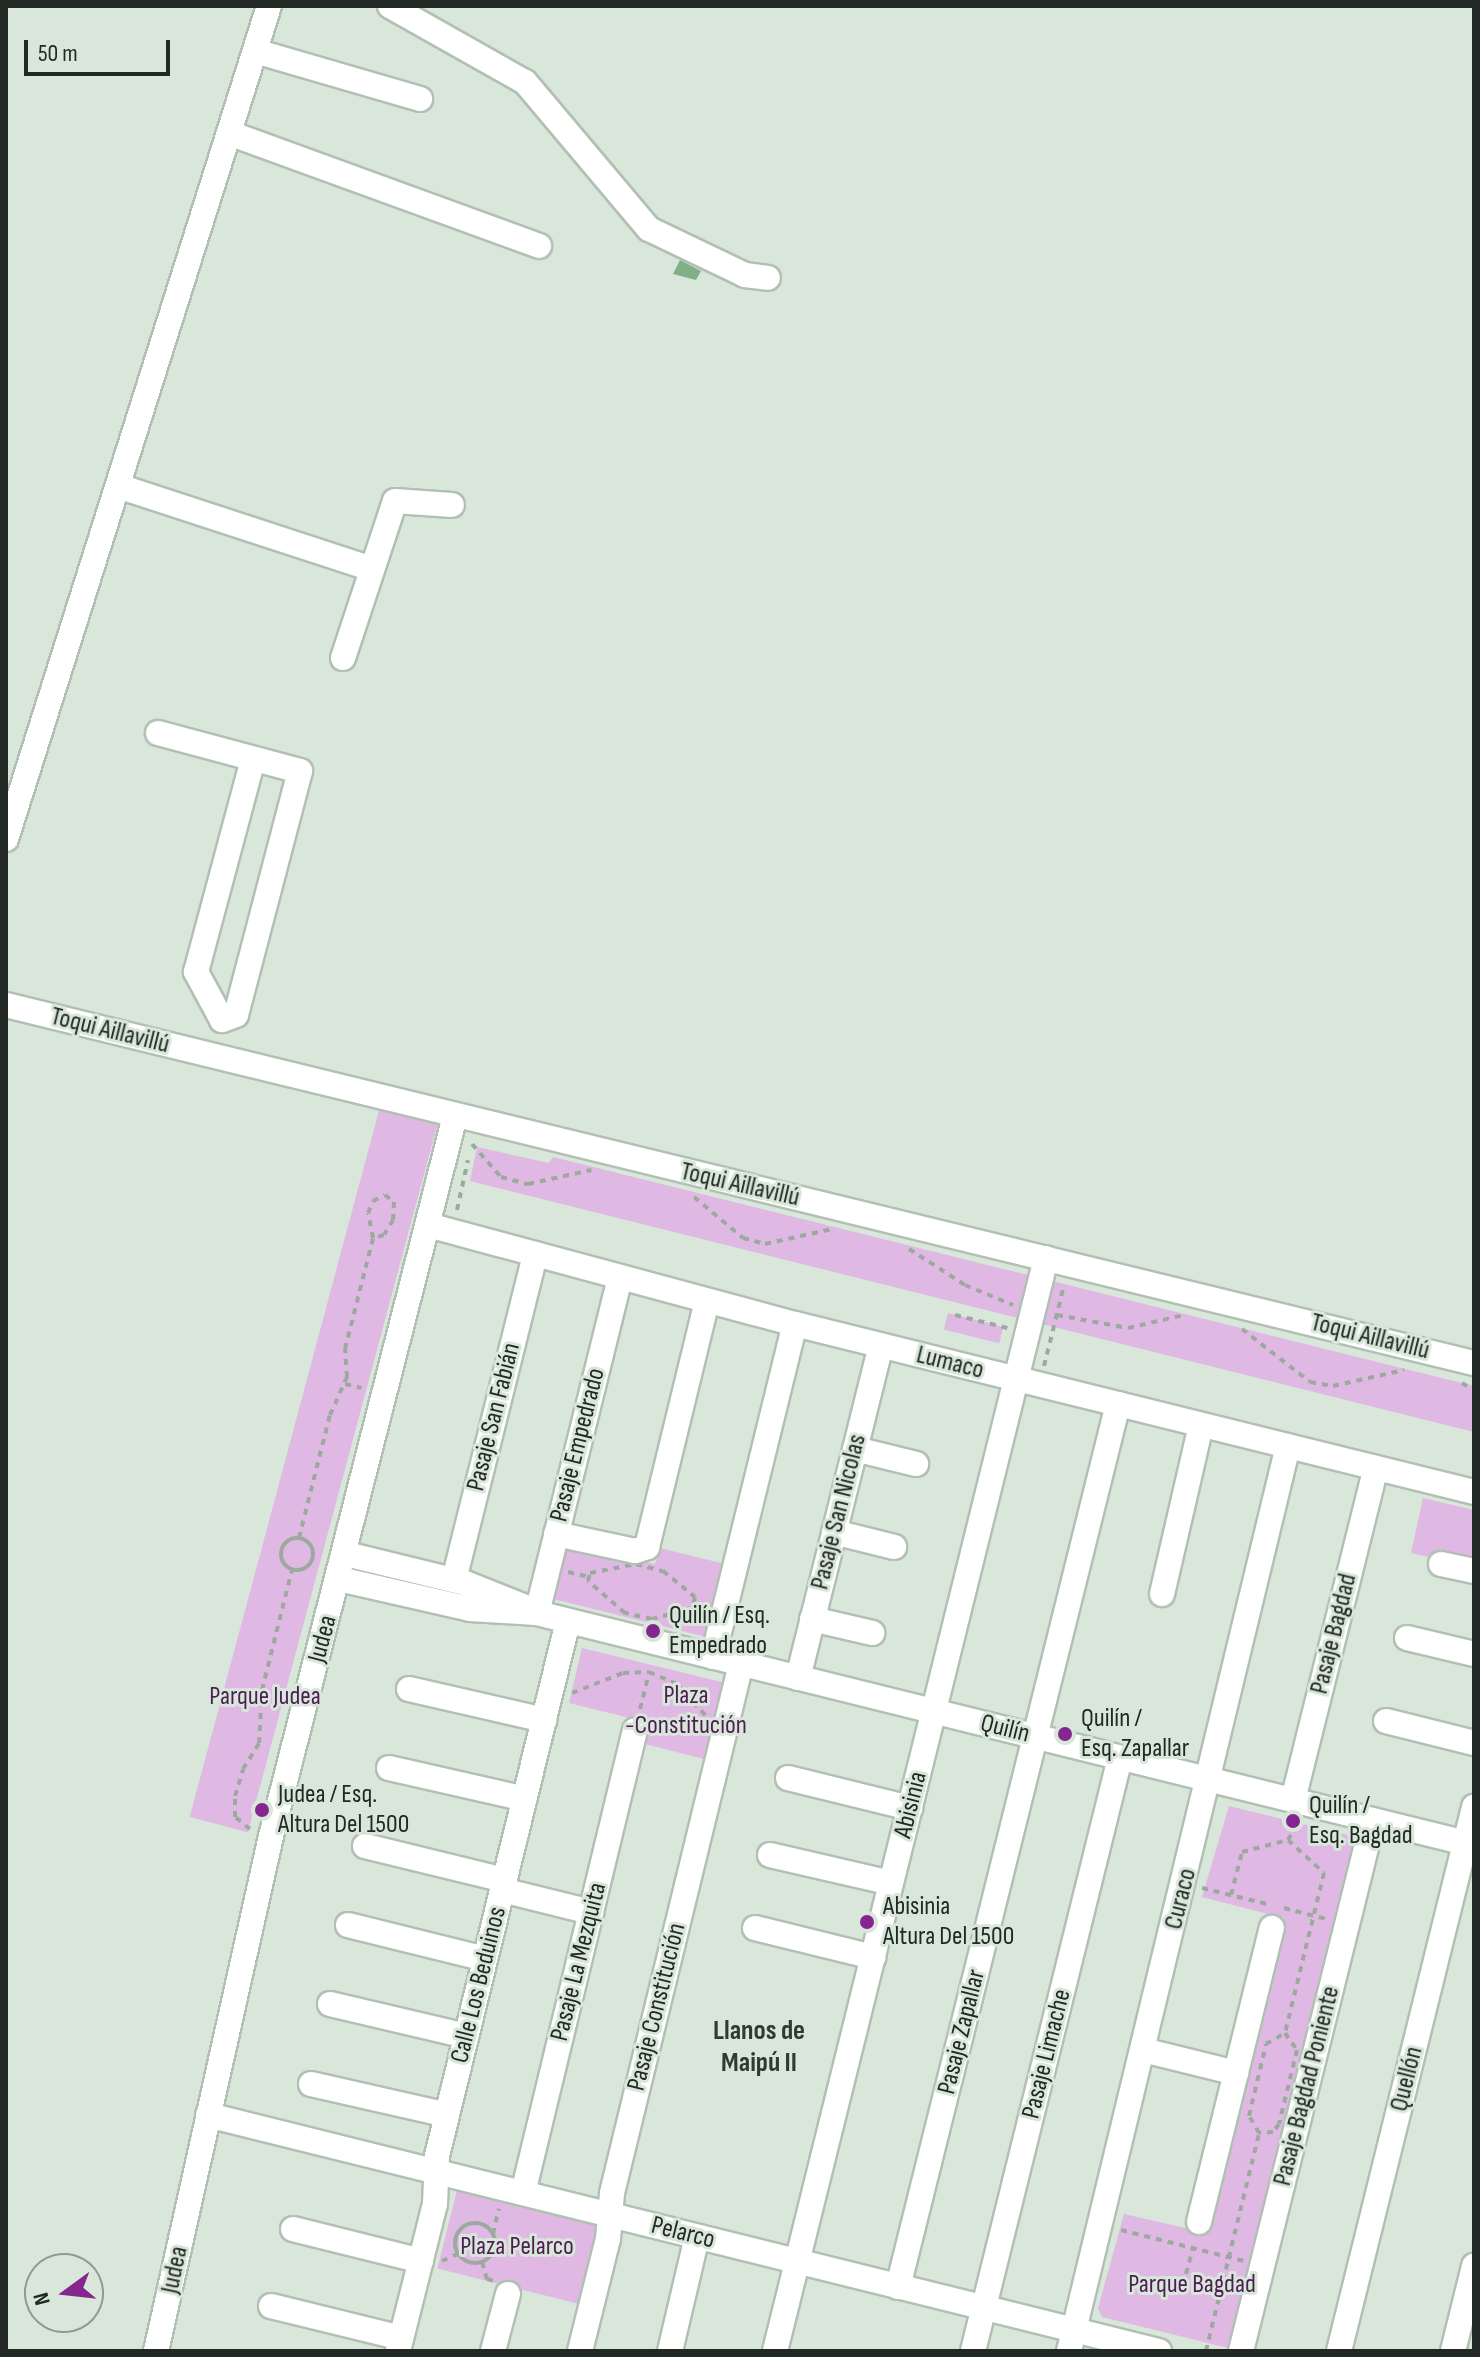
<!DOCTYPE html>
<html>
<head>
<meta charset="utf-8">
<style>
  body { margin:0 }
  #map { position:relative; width:1480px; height:2357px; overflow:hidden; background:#d8e7da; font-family:"Sofia Sans Condensed",sans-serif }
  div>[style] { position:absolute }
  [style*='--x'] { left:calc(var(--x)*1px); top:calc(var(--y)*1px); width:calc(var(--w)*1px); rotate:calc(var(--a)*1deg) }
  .green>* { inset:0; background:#dfb8e4; transform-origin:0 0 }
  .water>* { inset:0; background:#80af88 }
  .path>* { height:4px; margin-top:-2px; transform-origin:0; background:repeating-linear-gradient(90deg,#9da99e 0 6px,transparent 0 12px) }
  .path>.ring { margin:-2px; padding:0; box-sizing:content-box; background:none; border:4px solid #9da99e; border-radius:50% }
  .roads { filter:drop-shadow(2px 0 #b2c0b4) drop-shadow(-2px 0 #b2c0b4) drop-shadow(0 2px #b2c0b4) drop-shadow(0 -2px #b2c0b4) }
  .minor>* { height:24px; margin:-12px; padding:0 12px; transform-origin:12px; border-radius:12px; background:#fff }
  .dots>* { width:22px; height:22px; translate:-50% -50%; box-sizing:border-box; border:4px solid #d8e7da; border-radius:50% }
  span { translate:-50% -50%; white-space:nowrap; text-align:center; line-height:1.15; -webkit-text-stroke:6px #d8e7da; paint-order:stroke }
  .street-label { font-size:26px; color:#222823 }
  .poi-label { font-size:26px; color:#222823 }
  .left { translate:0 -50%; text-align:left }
  .park-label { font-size:26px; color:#4d1d53 }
  .neighbourhood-label { font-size:28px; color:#2f3b31; font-weight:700 }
  .frame { position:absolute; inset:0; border:8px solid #222823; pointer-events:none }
  .north { position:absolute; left:24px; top:2253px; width:80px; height:80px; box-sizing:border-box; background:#d8e7da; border:2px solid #8f9b91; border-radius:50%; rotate:255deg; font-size:22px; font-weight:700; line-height:32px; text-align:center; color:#222823 }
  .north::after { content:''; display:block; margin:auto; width:28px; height:36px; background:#842590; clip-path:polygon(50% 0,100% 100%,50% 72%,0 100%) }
  .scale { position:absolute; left:24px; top:40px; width:146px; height:36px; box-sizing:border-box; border:4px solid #222823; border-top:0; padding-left:10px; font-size:24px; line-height:28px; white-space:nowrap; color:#222823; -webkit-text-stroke:6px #d8e7da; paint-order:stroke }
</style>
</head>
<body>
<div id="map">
  <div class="green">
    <i style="left:381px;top:1103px;width:60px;height:739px;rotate:15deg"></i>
    <i style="clip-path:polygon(477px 1147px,549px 1163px,553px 1157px,1474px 1386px,1474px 1432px,470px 1181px)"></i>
    <i style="left:948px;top:1313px;width:57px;height:17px;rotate:14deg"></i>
    <i style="clip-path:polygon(1423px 1498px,1474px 1510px,1474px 1567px,1411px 1553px)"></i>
    <i style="clip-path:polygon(562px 1542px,655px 1564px,660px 1548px,729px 1565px,711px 1638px,549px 1598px)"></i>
    <i style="clip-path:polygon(582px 1648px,730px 1684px,712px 1761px,645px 1744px,650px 1723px,569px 1703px)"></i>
    <i style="clip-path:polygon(1229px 1806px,1355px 1837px,1360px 1846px,1232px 2349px,1102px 2317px,1098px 2308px,1124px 2214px,1207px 2233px,1284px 1918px,1202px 1897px)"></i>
    <i style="left:457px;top:2190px;width:145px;height:81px;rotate:14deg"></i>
  </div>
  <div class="water">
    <i style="clip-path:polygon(680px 260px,701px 271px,696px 280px,673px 274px)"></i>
  </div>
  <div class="path">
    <i style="--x:472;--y:1144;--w:44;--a:48.7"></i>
    <i style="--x:501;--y:1177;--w:28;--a:15"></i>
    <i style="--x:528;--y:1184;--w:65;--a:-12.5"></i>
    <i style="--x:694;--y:1197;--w:64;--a:39.9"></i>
    <i style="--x:743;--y:1238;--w:23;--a:15"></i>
    <i style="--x:765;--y:1244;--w:69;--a:-12.6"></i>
    <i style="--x:457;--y:1210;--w:51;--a:-77.6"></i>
    <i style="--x:909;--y:1249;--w:67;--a:32.7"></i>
    <i style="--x:965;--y:1285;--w:52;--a:22.6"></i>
    <i style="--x:955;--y:1315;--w:54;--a:14"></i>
    <i style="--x:1057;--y:1315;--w:72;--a:10.4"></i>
    <i style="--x:1128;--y:1328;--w:57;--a:-13.1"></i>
    <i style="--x:1242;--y:1329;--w:86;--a:37.9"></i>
    <i style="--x:1310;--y:1382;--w:23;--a:10"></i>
    <i style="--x:1333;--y:1386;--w:73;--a:-12.7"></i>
    <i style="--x:1044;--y:1366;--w:83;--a:-76.1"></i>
    <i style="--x:1462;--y:1383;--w:14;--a:30"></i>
    <i style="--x:345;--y:1384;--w:17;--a:13"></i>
    <i class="ring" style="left:281px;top:1538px;width:28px;height:28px"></i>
    <i style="--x:299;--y:1538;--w:127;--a:-75.9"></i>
    <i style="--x:330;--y:1415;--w:42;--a:-65.9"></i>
    <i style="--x:347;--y:1377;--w:28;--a:-94"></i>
    <i style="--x:345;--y:1349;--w:114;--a:-75.8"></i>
    <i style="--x:373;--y:1238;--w:25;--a:-101"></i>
    <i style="--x:368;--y:1213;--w:13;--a:-67"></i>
    <i style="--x:373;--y:1201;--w:13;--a:-27"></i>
    <i style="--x:385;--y:1195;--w:11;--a:38"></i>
    <i style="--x:394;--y:1202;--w:18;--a:93"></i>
    <i style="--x:393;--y:1220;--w:17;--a:121"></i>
    <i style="--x:384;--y:1235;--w:11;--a:165"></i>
    <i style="--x:636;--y:1564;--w:28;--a:15"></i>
    <i style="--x:663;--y:1571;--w:41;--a:39.1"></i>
    <i style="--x:695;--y:1597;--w:11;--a:105"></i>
    <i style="--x:692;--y:1608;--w:41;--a:164.6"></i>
    <i style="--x:652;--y:1619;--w:28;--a:-167"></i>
    <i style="--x:625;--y:1613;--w:49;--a:-139.1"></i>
    <i style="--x:588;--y:1581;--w:8;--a:-76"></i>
    <i style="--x:590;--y:1573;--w:47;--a:-11.1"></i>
    <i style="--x:568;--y:1572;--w:22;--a:13"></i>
    <i style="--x:572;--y:1693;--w:55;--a:-21.4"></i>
    <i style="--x:623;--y:1673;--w:26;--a:-2"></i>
    <i style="--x:649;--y:1672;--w:30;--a:23"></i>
    <i style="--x:677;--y:1684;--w:43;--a:47.8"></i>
    <i style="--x:640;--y:1709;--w:38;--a:-76"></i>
    <i style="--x:250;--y:1829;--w:19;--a:-141"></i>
    <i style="--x:235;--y:1817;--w:21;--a:-90"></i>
    <i style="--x:235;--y:1796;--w:28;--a:-73"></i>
    <i style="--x:243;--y:1769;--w:31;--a:-58"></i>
    <i style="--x:259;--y:1743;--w:53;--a:-86.8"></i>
    <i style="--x:262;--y:1690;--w:124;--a:-76"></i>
    <i style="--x:1288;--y:1840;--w:21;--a:-61"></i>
    <i style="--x:1202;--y:1888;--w:71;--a:13.8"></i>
    <i style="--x:1231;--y:1895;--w:44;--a:-75.7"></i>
    <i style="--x:1242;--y:1852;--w:48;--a:-14.6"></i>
    <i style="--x:1288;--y:1840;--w:49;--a:42.5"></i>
    <i style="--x:1324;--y:1873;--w:165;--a:103.7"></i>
    <i style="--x:1284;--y:1908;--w:43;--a:14.7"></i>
    <i style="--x:1285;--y:2033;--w:21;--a:55"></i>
    <i style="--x:1297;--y:2050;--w:76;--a:103.7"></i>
    <i style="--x:1279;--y:2124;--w:10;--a:127"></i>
    <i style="--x:1273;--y:2132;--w:14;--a:176"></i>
    <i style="--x:1259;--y:2133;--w:20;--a:-120"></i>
    <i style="--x:1249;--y:2116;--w:74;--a:-76.7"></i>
    <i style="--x:1266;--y:2044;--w:22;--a:-30"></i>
    <i class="ring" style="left:455px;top:2223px;width:36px;height:36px"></i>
    <i style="--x:1121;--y:2230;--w:127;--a:14.1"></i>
    <i style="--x:493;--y:2234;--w:26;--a:-77"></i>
    <i style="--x:442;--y:2261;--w:17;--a:-24"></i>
    <i style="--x:482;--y:2262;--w:18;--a:74"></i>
    <i style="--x:487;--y:2279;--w:7;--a:16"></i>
    <i style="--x:1186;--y:2274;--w:27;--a:-75"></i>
    <i style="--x:1206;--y:2351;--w:224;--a:-76.3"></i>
  </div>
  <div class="roads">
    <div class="minor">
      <i style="--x:390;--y:6;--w:155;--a:29.4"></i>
      <i style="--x:525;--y:82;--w:192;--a:49.9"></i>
      <i style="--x:649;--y:229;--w:106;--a:25.6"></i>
      <i style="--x:745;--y:275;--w:23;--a:7"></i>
      <i style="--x:255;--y:51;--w:172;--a:16.2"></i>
      <i style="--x:229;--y:133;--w:330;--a:20"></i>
      <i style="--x:118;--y:486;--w:267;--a:18.1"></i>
      <i style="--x:343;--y:658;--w:165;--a:-71.7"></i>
      <i style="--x:395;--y:501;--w:57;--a:4"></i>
      <i style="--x:158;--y:733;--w:147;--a:15"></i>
      <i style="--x:300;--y:771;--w:252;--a:104.7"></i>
      <i style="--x:236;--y:1015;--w:15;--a:160"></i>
      <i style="--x:222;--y:1020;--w:55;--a:-118.4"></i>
      <i style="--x:196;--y:972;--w:220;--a:-75"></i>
      <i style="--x:6;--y:839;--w:874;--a:-72.48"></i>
      <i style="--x:6;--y:1005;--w:1511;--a:13.71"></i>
      <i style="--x:428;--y:1225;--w:380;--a:15.1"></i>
      <i style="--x:795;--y:1324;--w:699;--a:13.9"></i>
      <i style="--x:855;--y:1449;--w:63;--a:13.8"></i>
      <i style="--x:834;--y:1532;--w:62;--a:14"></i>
      <i style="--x:556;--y:1534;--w:81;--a:12.1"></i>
      <i style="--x:635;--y:1551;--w:13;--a:-18"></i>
      <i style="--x:647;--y:1547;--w:253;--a:-76.3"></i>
      <i style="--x:346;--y:1554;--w:122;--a:13.7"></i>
      <i style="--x:465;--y:1583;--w:68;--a:21.6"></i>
      <i style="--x:1441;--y:1564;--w:34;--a:12"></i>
      <i style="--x:339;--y:1579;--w:134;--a:12.9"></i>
      <i style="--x:470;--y:1609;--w:67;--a:3.4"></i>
      <i style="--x:537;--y:1613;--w:965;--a:13.91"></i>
      <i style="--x:454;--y:1580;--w:336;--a:-76"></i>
      <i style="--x:1162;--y:1594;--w:173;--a:-77"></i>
      <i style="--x:537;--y:1613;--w:346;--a:-76.1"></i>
      <i style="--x:812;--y:1619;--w:62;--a:13.1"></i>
      <i style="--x:1407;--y:1638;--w:69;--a:13.4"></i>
      <i style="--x:713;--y:1657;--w:343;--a:-76.2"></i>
      <i style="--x:798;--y:1678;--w:342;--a:-76"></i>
      <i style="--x:409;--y:1689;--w:139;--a:12.9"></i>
      <i style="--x:1386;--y:1721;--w:91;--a:14"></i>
      <i style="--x:389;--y:1768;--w:139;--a:12.8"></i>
      <i style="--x:788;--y:1778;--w:126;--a:13.8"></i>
      <i style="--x:1293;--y:1800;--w:342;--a:-76"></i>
      <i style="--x:365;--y:1846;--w:143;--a:13.7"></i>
      <i style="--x:770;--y:1855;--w:124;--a:13"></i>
      <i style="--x:502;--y:1890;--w:92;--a:13.9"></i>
      <i style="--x:348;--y:1925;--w:141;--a:13.9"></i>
      <i style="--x:755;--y:1928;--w:122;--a:13.8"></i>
      <i style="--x:330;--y:2004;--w:140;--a:13.2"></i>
      <i style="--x:1143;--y:2050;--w:96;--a:13.9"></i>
      <i style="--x:311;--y:2084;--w:139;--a:12.8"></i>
      <i style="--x:208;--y:2115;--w:980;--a:13.94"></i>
      <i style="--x:523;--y:2193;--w:476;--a:-76.4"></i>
      <i style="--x:1199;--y:2222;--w:303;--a:-76.1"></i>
      <i style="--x:293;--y:2229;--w:132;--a:14"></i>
      <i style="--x:898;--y:2287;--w:910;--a:-76.01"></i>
      <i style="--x:271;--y:2306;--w:134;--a:13.8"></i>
      <i style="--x:156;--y:2351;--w:528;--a:-77.41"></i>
      <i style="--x:271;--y:1836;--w:743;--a:-75.66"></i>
      <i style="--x:398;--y:2351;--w:152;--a:-75.9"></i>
      <i style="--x:435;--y:2204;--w:48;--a:-87.6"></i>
      <i style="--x:437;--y:2156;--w:551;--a:-76.24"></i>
      <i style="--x:493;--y:2351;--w:59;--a:-75.3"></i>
      <i style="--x:580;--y:2351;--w:115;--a:-76"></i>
      <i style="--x:608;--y:2239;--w:46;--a:-85"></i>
      <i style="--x:612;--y:2193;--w:545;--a:-76.3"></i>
      <i style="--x:670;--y:2351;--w:117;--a:-76.7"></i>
      <i style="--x:775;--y:2351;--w:1126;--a:-76.07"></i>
      <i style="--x:973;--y:2351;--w:611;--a:-76.08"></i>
      <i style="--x:1069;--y:2351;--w:931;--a:-76.4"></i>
      <i style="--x:1241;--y:2351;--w:547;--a:-76.04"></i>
      <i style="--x:1339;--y:2351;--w:561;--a:-76.06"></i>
      <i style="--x:1453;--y:2351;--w:88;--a:-76.1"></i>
    </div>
  </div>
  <div class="dots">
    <i style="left:653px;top:1631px;background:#842590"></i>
    <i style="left:1065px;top:1734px;background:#842590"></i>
    <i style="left:262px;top:1810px;background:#842590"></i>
    <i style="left:1293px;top:1821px;background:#842590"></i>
    <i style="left:867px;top:1922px;background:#842590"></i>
  </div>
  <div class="street-label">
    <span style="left:110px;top:1031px;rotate:14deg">Toqui Aillavillú</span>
    <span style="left:740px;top:1185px;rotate:13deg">Toqui Aillavillú</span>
    <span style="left:1370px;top:1337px;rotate:14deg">Toqui Aillavillú</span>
    <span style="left:950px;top:1363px;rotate:14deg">Lumaco</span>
    <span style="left:494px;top:1417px;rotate:-76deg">Pasaje San Fabián</span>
    <span style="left:578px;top:1445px;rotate:-76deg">Pasaje Empedrado</span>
    <span style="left:839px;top:1512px;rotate:-76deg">Pasaje San Nicolas</span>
    <span style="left:1334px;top:1634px;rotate:-76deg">Pasaje Bagdad</span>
    <span style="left:323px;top:1639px;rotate:-75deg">Judea</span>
    <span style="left:1005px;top:1729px;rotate:14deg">Quilín</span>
    <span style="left:911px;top:1805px;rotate:-76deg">Abisinia</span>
    <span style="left:1181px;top:1899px;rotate:-76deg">Curaco</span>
    <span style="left:579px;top:1962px;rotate:-76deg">Pasaje La Mezquita</span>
    <span style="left:479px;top:1985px;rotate:-76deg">Calle Los Beduinos</span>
    <span style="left:657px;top:2007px;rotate:-76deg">Pasaje Constitución</span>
    <span style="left:962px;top:2032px;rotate:-76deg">Pasaje Zapallar</span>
    <span style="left:1047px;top:2054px;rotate:-76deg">Pasaje Limache</span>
    <span style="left:1407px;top:2079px;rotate:-76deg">Quellón</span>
    <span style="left:1307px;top:2086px;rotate:-76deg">Pasaje Bagdad Poniente</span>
    <span style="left:683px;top:2233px;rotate:14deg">Pelarco</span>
    <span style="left:175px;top:2270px;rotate:-78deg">Judea</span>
  </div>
  <div class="poi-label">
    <span class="left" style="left:669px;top:1631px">Quilín / Esq.<br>Empedrado</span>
    <span class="left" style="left:1081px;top:1734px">Quilín /<br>Esq. Zapallar</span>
    <span class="left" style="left:278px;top:1810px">Judea / Esq.<br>Altura Del 1500</span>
    <span class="left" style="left:1309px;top:1821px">Quilín /<br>Esq. Bagdad</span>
    <span class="left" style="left:883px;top:1922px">Abisinia<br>Altura Del 1500</span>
  </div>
  <div class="park-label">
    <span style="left:686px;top:1711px">Plaza<br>-Constitución</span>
    <span style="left:265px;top:1697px">Parque Judea</span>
    <span style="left:517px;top:2247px">Plaza Pelarco</span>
    <span style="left:1192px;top:2285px">Parque Bagdad</span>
  </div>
  <div class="neighbourhood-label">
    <span style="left:759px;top:2047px">Llanos de<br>Maipú II</span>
  </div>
  <div class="frame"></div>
  <div class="north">N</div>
  <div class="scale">50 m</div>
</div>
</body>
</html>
